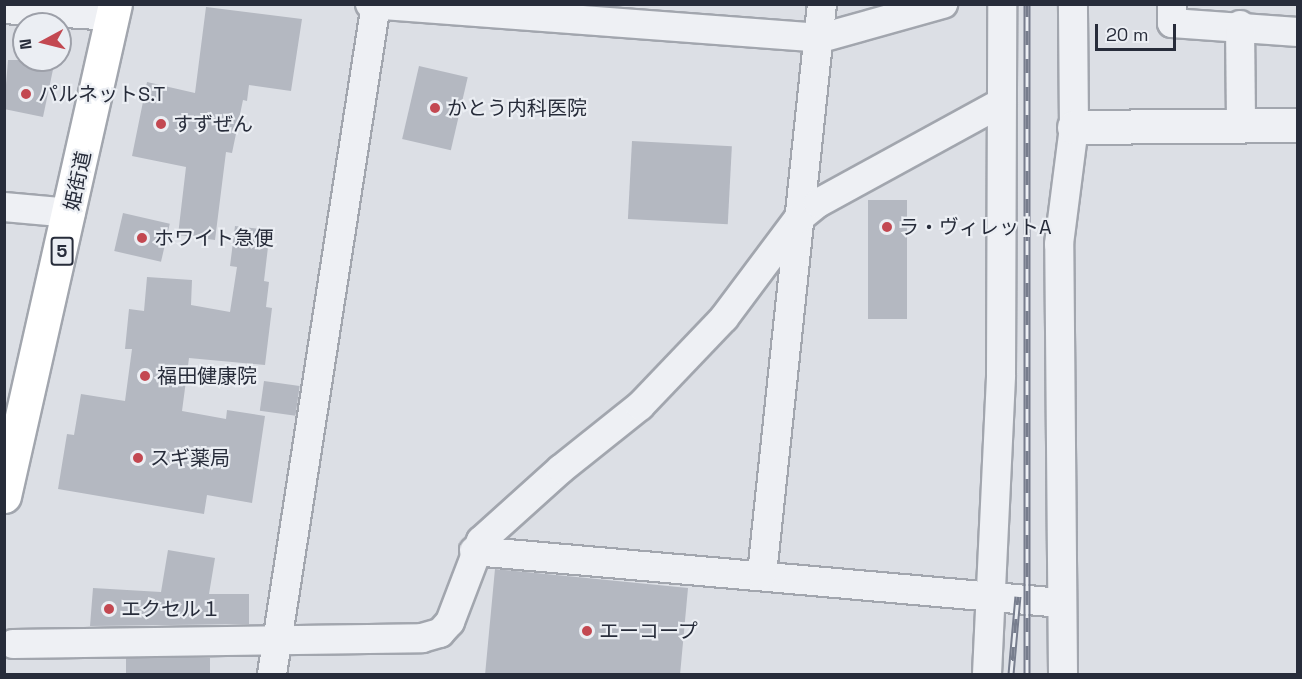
<!DOCTYPE html>
<html>
<head>
<meta charset="utf-8">
<style>
  body { margin:0 }
  #map { position:relative; width:1302px; height:679px; overflow:hidden; background:#dcdfe5; font-family:"Space Grotesk","Noto Sans JP",sans-serif }
  div>[style] { position:absolute }
  [style*='--x'] { left:calc(var(--x)*1px); top:calc(var(--y)*1px); width:calc(var(--w)*1px); rotate:calc(var(--a)*1deg) }
  .building>* { inset:0; background:#b4b8c1; transform-origin:0 0 }
  .roads { filter:drop-shadow(2px 0 #a2a6ae) drop-shadow(-2px 0 #a2a6ae) drop-shadow(0 2px #a2a6ae) drop-shadow(0 -2px #a2a6ae) }
  .minor>* { height:28px; margin:-14px; padding:0 14px; transform-origin:14px; border-radius:14px; background:#eef0f4 }
  .tertiary>* { height:33px; margin:-16.5px; padding:0 16.5px; transform-origin:16.5px; border-radius:16.5px; background:#eef0f4 }
  .primary>* { height:33px; margin:-16.5px; padding:0 16.5px; transform-origin:16.5px; border-radius:16.5px; background:#fff }
  .rail>* { height:7px; margin-top:-3.5px; transform-origin:0; background:repeating-linear-gradient(90deg,#ebeef3 0 14px,#777d8d 0 28px); box-sizing:border-box; border-block:2px solid #777d8d }
  .dots>* { width:16px; height:16px; translate:-50% -50%; box-sizing:border-box; border:3px solid #ebeef3; border-radius:50% }
  span { translate:-50% -50%; white-space:nowrap; text-align:center; line-height:1.15; -webkit-text-stroke:4.5px #ebeef3; paint-order:stroke }
  .shield-label span { padding:2px 4px; background:#ebeef3; border:2px solid; border-radius:4px; -webkit-text-stroke-width:0 }
  .shield-label { font-size:18px; color:#272c3a; font-weight:700 }
  .poi-label { font-size:20px; color:#272c3a }
  .left { translate:0 -50%; text-align:left }
  .street-label { font-size:20px; color:#272c3a }
  .frame { position:absolute; inset:0; border:6px solid #272c3a; pointer-events:none }
  .north { position:absolute; left:12px; top:12px; width:60px; height:60px; box-sizing:border-box; background:#ebeef3; border:2px solid #9da0a9; border-radius:50%; rotate:263deg; font-size:16px; font-weight:700; line-height:24px; text-align:center; color:#272c3a }
  .north::after { content:''; display:block; margin:auto; width:21px; height:27px; background:#c34851; clip-path:polygon(50% 0,100% 100%,50% 72%,0 100%) }
  .scale { position:absolute; left:1095px; top:24px; width:81px; height:27px; box-sizing:border-box; border:3px solid #272c3a; border-top:0; padding-left:8px; font-size:18px; line-height:21px; white-space:nowrap; color:#272c3a; -webkit-text-stroke:4px #ebeef3; paint-order:stroke }
</style>
</head>
<body>
<div id="map">
  <div class="building">
    <i style="clip-path:polygon(206px 7px,302px 19px,291px 91px,249px 85px,247px 101px,243px 100px,232px 153px,226px 152px,215px 240px,178px 235px,186px 167px,132px 156px,147px 82px,195px 93px)"></i>
    <i style="clip-path:polygon(8px 60px,55px 60px,43px 117px,4px 109px)"></i>
    <i style="left:419px;top:66px;width:50px;height:75px;rotate:13deg"></i>
    <i style="left:632px;top:141px;width:100px;height:78px;rotate:3deg"></i>
    <i style="left:868px;top:200px;width:39px;height:119px"></i>
    <i style="left:123px;top:213px;width:48px;height:39px;rotate:13deg"></i>
    <i style="clip-path:polygon(235px 226px,270px 230px,264px 281px,269px 282px,266px 307px,272px 308px,265px 365px,189px 358px,182px 411px,226px 419px,227px 410px,265px 416px,252px 503px,207px 495px,204px 514px,58px 489px,67px 434px,74px 435px,81px 394px,125px 401px,132px 349px,125px 349px,129px 309px,144px 311px,147px 277px,192px 280px,191px 305px,230px 312px,237px 267px,230px 266px)"></i>
    <i style="left:264px;top:381px;width:36px;height:30px;rotate:8deg"></i>
    <i style="clip-path:polygon(168px 550px,215px 558px,209px 594px,249px 594px,249px 624px,90px 626px,93px 588px,161px 592px)"></i>
    <i style="clip-path:polygon(495px 569px,688px 588px,680px 675px,485px 675px)"></i>
    <i style="left:210px;top:658px;width:17px;height:84px;rotate:90deg"></i>
  </div>
  <div class="roads">
    <div class="minor">
      <i style="--x:370;--y:4;--w:452;--a:4.3"></i>
      <i style="--x:821;--y:38;--w:127;--a:-15.6"></i>
      <i style="--x:1172;--y:4;--w:19;--a:90"></i>
      <i style="--x:1172;--y:23;--w:126;--a:4.1"></i>
      <i style="--x:4;--y:9;--w:109;--a:3.7"></i>
      <i style="--x:1240;--y:25;--w:101;--a:89.4"></i>
      <i style="--x:4;--y:207;--w:67;--a:5.1"></i>
      <i style="--x:474;--y:551;--w:589;--a:5.06"></i>
      <i style="--x:762;--y:574;--w:573;--a:-83.99"></i>
      <i style="--x:13;--y:644;--w:409;--a:-0.8"></i>
      <i style="--x:422;--y:638;--w:19;--a:-16"></i>
      <i style="--x:440;--y:633;--w:15;--a:-48"></i>
      <i style="--x:450;--y:622;--w:87;--a:-69.1"></i>
      <i style="--x:481;--y:541;--w:108;--a:-42"></i>
      <i style="--x:561;--y:469;--w:101;--a:-38.6"></i>
      <i style="--x:640;--y:406;--w:122;--a:-46.3"></i>
      <i style="--x:724;--y:318;--w:124;--a:-53.2"></i>
      <i style="--x:798;--y:219;--w:26;--a:-39"></i>
      <i style="--x:818;--y:203;--w:209;--a:-28.7"></i>
      <i style="--x:272;--y:674;--w:678;--a:-81.18"></i>
      <i style="--x:987;--y:674;--w:299;--a:-87.3"></i>
      <i style="--x:1001;--y:375;--w:371;--a:-89.8"></i>
      <i style="--x:1063;--y:674;--w:430;--a:-90.5"></i>
      <i style="--x:1059;--y:244;--w:118;--a:-82.7"></i>
      <i style="--x:1074;--y:127;--w:123;--a:-90.5"></i>
    </div>
    <div class="tertiary">
      <i style="--x:1074;--y:127;--w:224;--a:-0.5"></i>
    </div>
    <div class="primary">
      <i style="--x:4;--y:496;--w:504;--a:-77.29"></i>
    </div>
  </div>
  <div class="rail">
    <i style="--x:1011;--y:674;--w:78;--a:-84.9"></i>
    <i style="--x:1027;--y:674;--w:670;--a:-90"></i>
  </div>
  <div class="dots">
    <i style="left:26px;top:94px;background:#c34851"></i>
    <i style="left:435px;top:108px;background:#c34851"></i>
    <i style="left:161px;top:124px;background:#c34851"></i>
    <i style="left:887px;top:227px;background:#c34851"></i>
    <i style="left:142px;top:238px;background:#c34851"></i>
    <i style="left:145px;top:376px;background:#c34851"></i>
    <i style="left:138px;top:458px;background:#c34851"></i>
    <i style="left:109px;top:609px;background:#c34851"></i>
    <i style="left:587px;top:631px;background:#c34851"></i>
  </div>
  <div class="shield-label">
    <span style="left:62px;top:251px">5</span>
  </div>
  <div class="poi-label">
    <span class="left" style="left:38px;top:94px">パルネットS.T</span>
    <span class="left" style="left:447px;top:108px">かとう内科医院</span>
    <span class="left" style="left:173px;top:124px">すずぜん</span>
    <span class="left" style="left:899px;top:227px">ラ・ヴィレットA</span>
    <span class="left" style="left:154px;top:238px">ホワイト急便</span>
    <span class="left" style="left:157px;top:376px">福田健康院</span>
    <span class="left" style="left:150px;top:458px">スギ薬局</span>
    <span class="left" style="left:121px;top:609px">エクセル１</span>
    <span class="left" style="left:599px;top:631px">エーコープ</span>
  </div>
  <div class="street-label">
    <span style="left:78px;top:181px;rotate:-78deg">姫街道</span>
  </div>
  <div class="frame"></div>
  <div class="north">N</div>
  <div class="scale">20 m</div>
</div>
</body>
</html>
